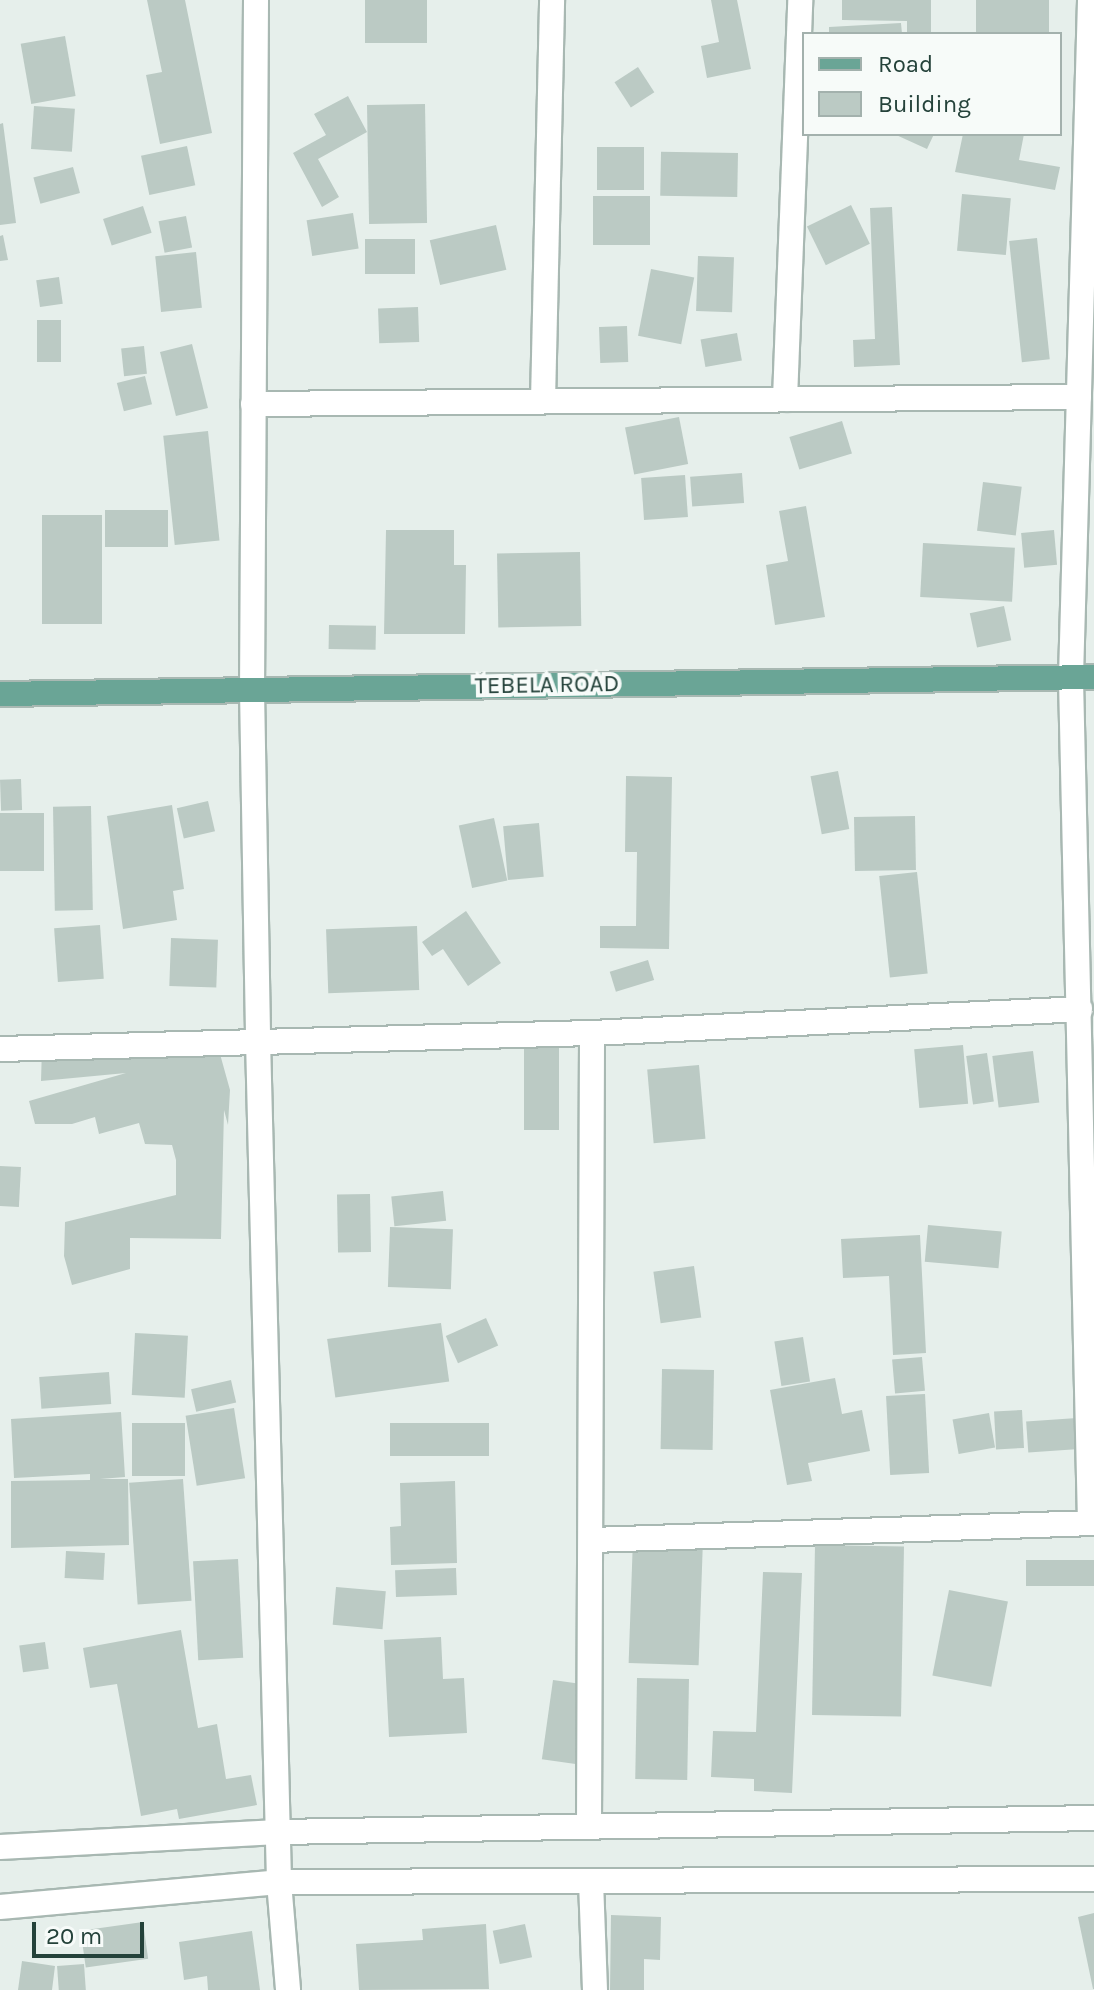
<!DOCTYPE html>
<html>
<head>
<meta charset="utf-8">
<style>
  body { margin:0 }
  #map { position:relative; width:1094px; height:1990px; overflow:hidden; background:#e6efeb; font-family:Karla,sans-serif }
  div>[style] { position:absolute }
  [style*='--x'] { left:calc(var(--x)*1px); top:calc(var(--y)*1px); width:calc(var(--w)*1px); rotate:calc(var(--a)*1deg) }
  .building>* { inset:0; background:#bbcac4; transform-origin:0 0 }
  .roads { filter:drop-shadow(2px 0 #a8b8b2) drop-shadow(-2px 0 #a8b8b2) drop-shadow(0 2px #a8b8b2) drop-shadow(0 -2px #a8b8b2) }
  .minor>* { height:24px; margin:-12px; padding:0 12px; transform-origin:12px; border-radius:12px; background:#fff }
  .secondary>* { height:24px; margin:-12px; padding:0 12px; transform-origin:12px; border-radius:12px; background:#fff }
  .primary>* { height:24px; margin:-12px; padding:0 12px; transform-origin:12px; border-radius:12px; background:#6aa596 }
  span { translate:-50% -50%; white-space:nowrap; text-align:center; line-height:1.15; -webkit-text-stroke:8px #f7fbf9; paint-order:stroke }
  .street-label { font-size:24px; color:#24423a }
  .legend { position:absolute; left:802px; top:32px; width:260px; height:104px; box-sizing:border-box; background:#f7fbf9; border:2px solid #a3b1ad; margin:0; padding:10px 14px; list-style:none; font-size:24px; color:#24423a }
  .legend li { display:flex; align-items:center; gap:16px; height:40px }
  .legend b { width:40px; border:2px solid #a3b1ad }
  .scale { position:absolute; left:32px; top:1922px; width:112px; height:36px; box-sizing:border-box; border:4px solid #24423a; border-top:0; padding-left:10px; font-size:24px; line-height:28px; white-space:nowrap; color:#24423a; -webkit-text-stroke:6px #f7fbf9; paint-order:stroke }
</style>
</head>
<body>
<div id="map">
  <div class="building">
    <i style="clip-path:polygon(147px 0,185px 0,212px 133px,160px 144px,146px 75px,162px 72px)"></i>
    <i style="left:365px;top:0;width:62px;height:43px"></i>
    <i style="clip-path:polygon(711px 0,737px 0,751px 69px,707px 78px,701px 46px,719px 42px)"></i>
    <i style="clip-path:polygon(842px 0,931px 0,931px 34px,907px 34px,907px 21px,842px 20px)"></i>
    <i style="left:976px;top:0;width:73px;height:34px"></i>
    <i style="clip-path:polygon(901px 23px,902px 34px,829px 34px,829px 27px)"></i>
    <i style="left:65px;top:36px;width:61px;height:45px;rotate:80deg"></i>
    <i style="left:638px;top:67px;width:30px;height:28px;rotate:57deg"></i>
    <i style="clip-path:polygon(348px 96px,367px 132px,318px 159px,339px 197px,322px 207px,293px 153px,326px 135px,314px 114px)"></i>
    <i style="left:425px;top:104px;width:119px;height:58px;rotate:89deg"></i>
    <i style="left:34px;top:106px;width:41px;height:43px;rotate:4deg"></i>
    <i style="clip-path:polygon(3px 123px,16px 223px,0 225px,0 124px)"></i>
    <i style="clip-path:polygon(894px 134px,934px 134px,927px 149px)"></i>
    <i style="clip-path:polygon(963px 134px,1024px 134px,1019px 160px,1060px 167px,1055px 190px,955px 172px)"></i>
    <i style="left:187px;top:146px;width:40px;height:47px;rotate:78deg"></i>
    <i style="left:597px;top:147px;width:47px;height:43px"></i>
    <i style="left:738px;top:153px;width:44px;height:77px;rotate:91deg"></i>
    <i style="left:73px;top:167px;width:27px;height:41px;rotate:75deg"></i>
    <i style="left:962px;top:194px;width:49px;height:57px;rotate:5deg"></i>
    <i style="left:593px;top:196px;width:57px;height:49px"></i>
    <i style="left:851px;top:205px;width:43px;height:49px;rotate:64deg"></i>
    <i style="left:143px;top:206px;width:28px;height:42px;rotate:72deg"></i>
    <i style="clip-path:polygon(892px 207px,900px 365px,854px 367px,853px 340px,875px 339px,870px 208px)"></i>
    <i style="left:353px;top:213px;width:36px;height:47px;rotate:81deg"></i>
    <i style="left:186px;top:216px;width:32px;height:28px;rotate:79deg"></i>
    <i style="left:496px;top:225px;width:46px;height:68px;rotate:77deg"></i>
    <i style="clip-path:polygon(3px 235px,8px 260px,0 261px,0 236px)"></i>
    <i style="left:1037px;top:238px;width:122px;height:28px;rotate:84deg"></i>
    <i style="left:365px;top:239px;width:50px;height:35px"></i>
    <i style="left:196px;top:252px;width:56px;height:41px;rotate:84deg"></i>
    <i style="left:698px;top:256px;width:36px;height:55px;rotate:2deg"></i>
    <i style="left:651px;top:269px;width:44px;height:68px;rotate:11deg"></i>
    <i style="left:59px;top:277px;width:27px;height:23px;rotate:82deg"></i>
    <i style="left:418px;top:307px;width:35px;height:40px;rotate:88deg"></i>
    <i style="left:37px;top:320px;width:24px;height:42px"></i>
    <i style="left:627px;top:326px;width:36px;height:28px;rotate:88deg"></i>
    <i style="left:737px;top:333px;width:28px;height:37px;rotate:80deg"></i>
    <i style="left:192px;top:344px;width:66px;height:33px;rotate:76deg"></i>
    <i style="left:144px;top:346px;width:28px;height:23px;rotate:84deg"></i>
    <i style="left:145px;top:376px;width:29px;height:29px;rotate:76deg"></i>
    <i style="left:679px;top:417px;width:48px;height:55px;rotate:79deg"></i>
    <i style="left:842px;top:421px;width:34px;height:55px;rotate:73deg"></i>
    <i style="left:208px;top:431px;width:110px;height:45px;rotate:84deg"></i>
    <i style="left:742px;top:473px;width:30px;height:52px;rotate:86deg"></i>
    <i style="left:685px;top:475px;width:42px;height:44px;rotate:86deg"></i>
    <i style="left:983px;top:482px;width:39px;height:49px;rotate:7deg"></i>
    <i style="clip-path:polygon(806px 506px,825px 617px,775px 625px,766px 565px,788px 561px,779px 511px)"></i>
    <i style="left:168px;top:510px;width:37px;height:63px;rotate:90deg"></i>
    <i style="left:42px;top:515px;width:60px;height:109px"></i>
    <i style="clip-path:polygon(386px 530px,454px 530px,454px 565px,466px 565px,465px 634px,384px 634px)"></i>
    <i style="left:1054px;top:530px;width:35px;height:33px;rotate:85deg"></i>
    <i style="left:923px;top:543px;width:92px;height:54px;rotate:3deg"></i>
    <i style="left:580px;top:552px;width:74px;height:83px;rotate:89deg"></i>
    <i style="left:1004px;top:606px;width:35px;height:35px;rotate:78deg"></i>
    <i style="left:329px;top:625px;width:47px;height:24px;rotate:1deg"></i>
    <i style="left:838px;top:771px;width:59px;height:28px;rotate:79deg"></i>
    <i style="clip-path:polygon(626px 776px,672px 777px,669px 949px,600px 948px,600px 926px,636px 926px,637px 852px,625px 852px)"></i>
    <i style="left:21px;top:779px;width:31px;height:21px;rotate:88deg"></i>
    <i style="left:208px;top:801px;width:31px;height:32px;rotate:77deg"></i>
    <i style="clip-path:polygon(172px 805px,184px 889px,173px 891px,177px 920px,123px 929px,107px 816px)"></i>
    <i style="left:91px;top:806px;width:104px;height:38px;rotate:89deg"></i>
    <i style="left:0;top:813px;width:44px;height:58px"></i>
    <i style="left:915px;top:816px;width:54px;height:61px;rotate:89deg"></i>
    <i style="left:494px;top:818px;width:64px;height:36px;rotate:78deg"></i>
    <i style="left:539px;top:823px;width:54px;height:36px;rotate:85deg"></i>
    <i style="left:917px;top:872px;width:102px;height:38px;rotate:84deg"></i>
    <i style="clip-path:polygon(466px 911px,501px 963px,468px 986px,443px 949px,432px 956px,422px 942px)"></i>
    <i style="left:100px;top:925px;width:54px;height:46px;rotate:86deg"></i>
    <i style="left:417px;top:926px;width:64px;height:91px;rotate:88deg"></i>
    <i style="left:171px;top:938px;width:47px;height:48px;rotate:2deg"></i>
    <i style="left:648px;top:960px;width:21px;height:40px;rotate:73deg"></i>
    <i style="left:524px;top:1044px;width:35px;height:86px"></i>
    <i style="left:963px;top:1045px;width:59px;height:49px;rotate:85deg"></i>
    <i style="clip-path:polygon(42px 1047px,220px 1054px,230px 1090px,228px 1125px,224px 1110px,221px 1239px,130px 1238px,130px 1269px,72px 1285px,64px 1256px,65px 1222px,176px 1195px,176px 1160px,172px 1145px,145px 1144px,139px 1123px,99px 1134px,95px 1117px,72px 1124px,35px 1124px,29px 1101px,126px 1073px,41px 1081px)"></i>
    <i style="left:1033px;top:1051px;width:52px;height:41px;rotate:83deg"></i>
    <i style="left:987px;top:1053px;width:49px;height:21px;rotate:82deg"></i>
    <i style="left:699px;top:1065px;width:74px;height:52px;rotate:85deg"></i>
    <i style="left:0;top:1166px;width:21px;height:40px;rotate:3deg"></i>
    <i style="left:443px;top:1191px;width:30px;height:52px;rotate:84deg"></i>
    <i style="left:370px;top:1194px;width:58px;height:33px;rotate:89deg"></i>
    <i style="left:928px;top:1225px;width:74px;height:37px;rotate:5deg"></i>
    <i style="left:390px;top:1227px;width:63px;height:60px;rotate:2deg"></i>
    <i style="clip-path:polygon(920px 1235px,926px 1353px,893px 1355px,889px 1276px,843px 1278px,841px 1239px)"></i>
    <i style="left:694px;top:1266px;width:52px;height:41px;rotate:82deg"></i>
    <i style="left:486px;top:1318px;width:30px;height:44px;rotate:66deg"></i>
    <i style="left:441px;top:1323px;width:59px;height:115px;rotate:82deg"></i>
    <i style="left:135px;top:1333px;width:53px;height:62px;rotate:3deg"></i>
    <i style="left:803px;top:1337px;width:45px;height:29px;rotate:81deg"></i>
    <i style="left:922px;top:1357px;width:34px;height:30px;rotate:85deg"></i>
    <i style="left:662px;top:1369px;width:52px;height:80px;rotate:1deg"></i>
    <i style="left:109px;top:1372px;width:32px;height:70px;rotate:86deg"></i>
    <i style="clip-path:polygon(835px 1378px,842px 1414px,862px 1410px,870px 1451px,808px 1463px,812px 1481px,787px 1485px,770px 1390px)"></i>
    <i style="left:231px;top:1380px;width:23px;height:41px;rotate:77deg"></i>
    <i style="left:925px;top:1394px;width:79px;height:39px;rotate:87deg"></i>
    <i style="left:234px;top:1408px;width:71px;height:49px;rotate:81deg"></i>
    <i style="left:1022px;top:1410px;width:38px;height:28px;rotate:87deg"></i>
    <i style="clip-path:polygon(121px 1412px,125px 1477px,100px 1479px,128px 1479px,129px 1545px,11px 1548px,11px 1481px,90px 1480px,90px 1474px,14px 1478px,11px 1419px)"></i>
    <i style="left:989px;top:1413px;width:35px;height:37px;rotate:80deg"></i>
    <i style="left:1077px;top:1418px;width:31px;height:51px;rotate:86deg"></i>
    <i style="left:132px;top:1423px;width:53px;height:53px"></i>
    <i style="left:489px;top:1423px;width:33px;height:99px;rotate:90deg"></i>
    <i style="left:183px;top:1479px;width:122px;height:54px;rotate:86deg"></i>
    <i style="clip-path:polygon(455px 1481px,457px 1563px,391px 1565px,390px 1527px,401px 1526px,400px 1483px)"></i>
    <i style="left:633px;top:1538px;width:70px;height:125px;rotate:2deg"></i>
    <i style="left:815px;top:1545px;width:89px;height:170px;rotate:1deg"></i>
    <i style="left:66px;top:1551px;width:39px;height:27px;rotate:3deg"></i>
    <i style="left:238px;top:1559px;width:99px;height:45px;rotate:87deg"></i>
    <i style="left:1026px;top:1560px;width:68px;height:26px"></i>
    <i style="left:456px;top:1568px;width:27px;height:61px;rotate:88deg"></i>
    <i style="clip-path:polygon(763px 1572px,802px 1573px,792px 1793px,754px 1791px,754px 1779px,711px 1777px,713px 1731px,756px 1732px)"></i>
    <i style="left:336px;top:1587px;width:50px;height:38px;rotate:5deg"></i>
    <i style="left:949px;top:1590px;width:60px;height:87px;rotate:11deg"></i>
    <i style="clip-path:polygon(181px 1630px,198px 1728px,217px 1724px,226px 1779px,251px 1775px,257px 1805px,179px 1819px,177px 1809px,141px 1816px,117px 1684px,90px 1688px,83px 1648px)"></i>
    <i style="clip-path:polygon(441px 1637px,443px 1679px,464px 1678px,467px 1733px,389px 1737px,384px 1640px)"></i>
    <i style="left:45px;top:1642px;width:27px;height:26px;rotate:82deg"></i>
    <i style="left:637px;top:1678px;width:52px;height:101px;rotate:1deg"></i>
    <i style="left:553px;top:1680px;width:34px;height:80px;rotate:8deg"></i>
    <i style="clip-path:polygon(1094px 1913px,1094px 1989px,1093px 1989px,1078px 1917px)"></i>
    <i style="clip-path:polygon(611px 1915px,661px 1917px,660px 1960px,644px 1959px,644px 1990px,610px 1990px)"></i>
    <i style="left:143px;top:1922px;width:37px;height:63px;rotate:82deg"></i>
    <i style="clip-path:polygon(486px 1924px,489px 1989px,359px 1990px,356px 1944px,423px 1940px,422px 1929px)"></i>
    <i style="left:525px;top:1924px;width:34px;height:33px;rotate:78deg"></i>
    <i style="clip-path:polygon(252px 1931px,260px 1990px,208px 1990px,207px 1976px,184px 1980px,179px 1942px)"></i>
    <i style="clip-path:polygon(22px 1961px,55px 1966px,52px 1990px,18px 1990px)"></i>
    <i style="left:84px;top:1964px;width:26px;height:27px;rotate:86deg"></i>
  </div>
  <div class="roads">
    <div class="minor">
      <i style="--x:256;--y:0;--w:690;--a:90.33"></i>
      <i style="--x:252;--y:690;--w:350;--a:89"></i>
      <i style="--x:258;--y:1040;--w:842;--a:88.57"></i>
      <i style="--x:279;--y:1882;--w:108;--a:85.2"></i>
      <i style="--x:785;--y:399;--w:399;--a:-87.8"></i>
      <i style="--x:543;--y:401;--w:401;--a:-88.7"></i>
      <i style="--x:253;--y:404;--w:826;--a:-0.49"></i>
      <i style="--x:0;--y:1049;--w:592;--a:-1.55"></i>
      <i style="--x:592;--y:1033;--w:489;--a:-2.8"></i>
      <i style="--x:1090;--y:1523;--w:846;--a:-91.29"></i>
      <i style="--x:1071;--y:677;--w:677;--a:-88.39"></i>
      <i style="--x:592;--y:1540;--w:502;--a:-1.94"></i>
      <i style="--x:589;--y:1824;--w:791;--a:-89.78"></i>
      <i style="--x:591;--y:1881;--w:109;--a:87.9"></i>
    </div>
    <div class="secondary">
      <i style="--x:0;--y:1847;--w:278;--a:-3.1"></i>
      <i style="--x:278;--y:1832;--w:816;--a:-0.98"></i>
      <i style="--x:0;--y:1907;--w:280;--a:-5.1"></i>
      <i style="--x:279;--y:1882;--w:815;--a:-0.21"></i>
    </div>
    <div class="primary">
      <i style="--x:0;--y:694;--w:1094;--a:-0.89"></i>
    </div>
  </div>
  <div class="street-label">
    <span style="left:547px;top:685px;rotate:-1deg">TEBELA ROAD</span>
  </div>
  <ul class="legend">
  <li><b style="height:10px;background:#6aa596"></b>Road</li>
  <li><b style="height:22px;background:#bbcac4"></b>Building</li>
  </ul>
  <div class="scale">20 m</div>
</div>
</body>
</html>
